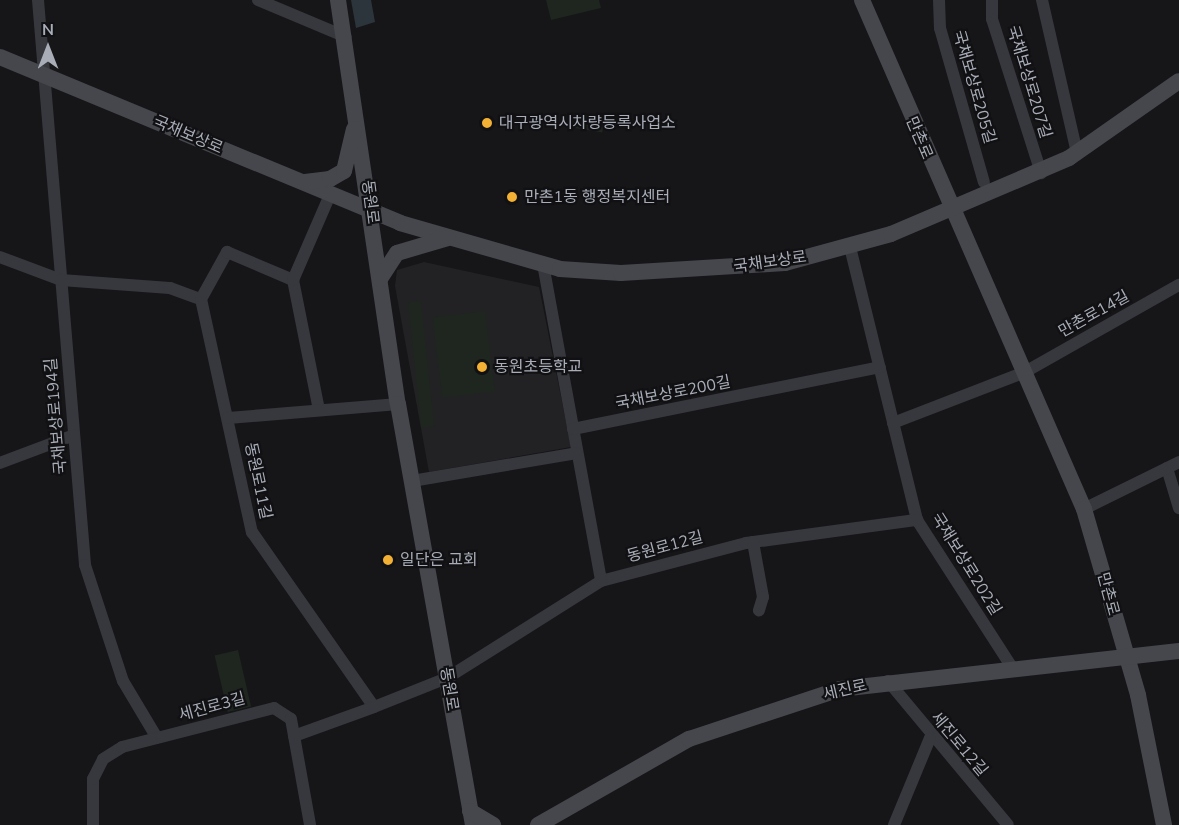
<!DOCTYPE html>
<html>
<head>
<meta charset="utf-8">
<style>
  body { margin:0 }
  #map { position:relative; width:1179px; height:825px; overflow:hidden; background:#161618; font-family:"Nunito Sans","Noto Sans KR",sans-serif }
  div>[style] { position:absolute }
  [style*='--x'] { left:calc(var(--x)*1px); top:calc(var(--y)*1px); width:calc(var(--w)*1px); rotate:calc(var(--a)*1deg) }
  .built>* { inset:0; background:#222225 }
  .green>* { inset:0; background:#1e261f; transform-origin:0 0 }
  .water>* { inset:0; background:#2c353c }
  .street>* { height:12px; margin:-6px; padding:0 6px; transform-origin:6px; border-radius:6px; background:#37383d }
  .secondary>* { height:16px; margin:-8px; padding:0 8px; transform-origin:8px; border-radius:8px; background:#45474d }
  .dots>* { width:16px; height:16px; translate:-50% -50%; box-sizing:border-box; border:3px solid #111113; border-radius:50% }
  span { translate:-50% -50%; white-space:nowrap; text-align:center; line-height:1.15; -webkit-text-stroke:4.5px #111113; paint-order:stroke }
  .street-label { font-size:16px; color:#a8adb8 }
  .poi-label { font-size:16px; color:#a8adb8 }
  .left { translate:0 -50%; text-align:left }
  .north { position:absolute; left:18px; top:18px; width:60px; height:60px; -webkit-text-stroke:4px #111113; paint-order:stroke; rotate:0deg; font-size:16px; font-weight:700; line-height:24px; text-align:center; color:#a8adb8 }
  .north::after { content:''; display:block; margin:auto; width:21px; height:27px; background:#a8adb8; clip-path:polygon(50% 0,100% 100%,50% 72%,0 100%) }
</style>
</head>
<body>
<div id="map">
  <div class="built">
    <i style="clip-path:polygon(424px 262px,539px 287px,571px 447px,429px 472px,395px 286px,397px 270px)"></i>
  </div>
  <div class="green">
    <i style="clip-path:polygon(546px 0,599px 0,601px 8px,551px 20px)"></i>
    <i style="left:575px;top:113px;width:30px;height:15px;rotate:9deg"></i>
    <i style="left:421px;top:301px;width:126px;height:13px;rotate:84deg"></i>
    <i style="left:485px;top:311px;width:81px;height:53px;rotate:83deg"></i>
    <i style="left:238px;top:650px;width:58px;height:24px;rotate:77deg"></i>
  </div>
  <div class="water">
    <i style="clip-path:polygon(351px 0,371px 0,375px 22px,356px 28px)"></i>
  </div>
  <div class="street">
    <i style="--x:38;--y:0;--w:567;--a:85.24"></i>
    <i style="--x:85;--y:565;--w:122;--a:71.9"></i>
    <i style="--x:123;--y:681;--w:66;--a:59.2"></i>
    <i style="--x:258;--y:0;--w:95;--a:22.8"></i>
    <i style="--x:939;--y:0;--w:28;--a:88"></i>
    <i style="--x:940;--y:28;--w:160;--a:74.1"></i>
    <i style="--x:992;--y:0;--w:19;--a:90"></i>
    <i style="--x:992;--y:19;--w:162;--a:72.3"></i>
    <i style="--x:1042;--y:0;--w:157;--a:77.1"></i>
    <i style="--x:850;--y:247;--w:281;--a:76.2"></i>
    <i style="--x:917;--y:520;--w:177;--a:57.2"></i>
    <i style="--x:0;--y:257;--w:65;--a:20.7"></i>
    <i style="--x:61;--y:280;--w:109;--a:4.2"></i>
    <i style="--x:170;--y:288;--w:33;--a:20"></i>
    <i style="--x:201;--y:299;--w:239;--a:77.7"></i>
    <i style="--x:252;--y:532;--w:213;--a:55.1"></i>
    <i style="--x:374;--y:707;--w:79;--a:-21.7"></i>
    <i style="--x:447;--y:678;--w:182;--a:-32.2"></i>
    <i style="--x:601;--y:581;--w:150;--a:-14.7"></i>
    <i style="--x:746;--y:543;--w:173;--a:-7.7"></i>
    <i style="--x:543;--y:264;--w:322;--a:79.6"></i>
    <i style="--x:201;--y:299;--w:54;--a:-61"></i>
    <i style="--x:227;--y:252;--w:72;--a:23"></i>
    <i style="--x:319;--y:410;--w:133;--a:-101.3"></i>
    <i style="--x:293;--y:280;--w:93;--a:-66.5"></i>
    <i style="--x:228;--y:418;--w:171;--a:-4.7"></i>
    <i style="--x:893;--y:423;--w:142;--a:-21.1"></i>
    <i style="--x:1025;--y:372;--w:177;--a:-29.5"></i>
    <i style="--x:573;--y:429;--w:313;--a:-11.4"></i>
    <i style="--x:0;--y:463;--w:79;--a:-20.7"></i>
    <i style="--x:1167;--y:468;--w:42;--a:73.3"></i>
    <i style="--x:412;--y:481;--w:167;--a:-9.6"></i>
    <i style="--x:1084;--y:509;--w:106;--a:-26.3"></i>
    <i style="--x:753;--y:542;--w:56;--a:79.7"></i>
    <i style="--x:763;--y:597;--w:14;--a:107"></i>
    <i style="--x:888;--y:681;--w:187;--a:50.2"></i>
    <i style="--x:294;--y:736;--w:85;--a:-19.9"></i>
    <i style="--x:93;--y:825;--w:46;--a:-90"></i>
    <i style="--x:93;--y:779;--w:22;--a:-63"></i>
    <i style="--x:103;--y:759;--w:22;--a:-32"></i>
    <i style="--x:122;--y:747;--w:157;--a:-14.4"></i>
    <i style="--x:274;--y:708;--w:20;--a:33"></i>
    <i style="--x:291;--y:719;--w:108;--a:79.8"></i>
    <i style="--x:894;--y:825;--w:94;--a:-67.5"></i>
  </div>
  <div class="secondary">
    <i style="--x:338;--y:0;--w:408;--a:81.6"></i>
    <i style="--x:398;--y:404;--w:428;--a:79.9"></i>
    <i style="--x:862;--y:0;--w:555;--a:66.44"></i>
    <i style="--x:1084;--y:509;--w:194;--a:73.8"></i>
    <i style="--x:1138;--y:695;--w:133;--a:78.7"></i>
    <i style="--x:0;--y:57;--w:433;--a:22.5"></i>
    <i style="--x:400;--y:223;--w:166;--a:16"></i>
    <i style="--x:560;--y:269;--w:61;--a:3.8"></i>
    <i style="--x:621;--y:273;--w:164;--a:-3.5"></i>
    <i style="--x:785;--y:263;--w:110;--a:-15.3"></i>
    <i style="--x:891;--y:234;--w:194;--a:-23.1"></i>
    <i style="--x:1069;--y:158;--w:134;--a:-35"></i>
    <i style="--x:305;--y:182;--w:25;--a:-7"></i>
    <i style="--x:330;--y:179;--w:16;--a:-30"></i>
    <i style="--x:344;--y:171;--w:43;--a:-76.6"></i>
    <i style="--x:380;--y:279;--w:31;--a:-57"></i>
    <i style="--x:397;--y:253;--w:53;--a:-16.4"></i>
    <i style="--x:470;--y:811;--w:27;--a:31"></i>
    <i style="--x:538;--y:825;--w:174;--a:-29.7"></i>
    <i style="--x:689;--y:739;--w:159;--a:-18.3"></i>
    <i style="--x:840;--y:689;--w:341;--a:-6.4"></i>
  </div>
  <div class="dots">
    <i style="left:487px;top:123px;background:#f2b134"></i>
    <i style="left:512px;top:197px;background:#f2b134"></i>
    <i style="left:482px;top:367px;background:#f2b134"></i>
    <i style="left:388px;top:560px;background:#f2b134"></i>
  </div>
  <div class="street-label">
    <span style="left:1029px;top:82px;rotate:73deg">국채보상로207길</span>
    <span style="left:974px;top:87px;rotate:74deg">국채보상로205길</span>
    <span style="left:188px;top:135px;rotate:23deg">국채보상로</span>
    <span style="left:919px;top:138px;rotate:67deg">만촌로</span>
    <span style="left:370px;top:202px;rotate:83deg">동원로</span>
    <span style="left:770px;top:262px;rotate:-8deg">국채보상로</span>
    <span style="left:1094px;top:314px;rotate:-29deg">만촌로14길</span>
    <span style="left:673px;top:393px;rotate:-11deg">국채보상로200길</span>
    <span style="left:56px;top:416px;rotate:-95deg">국채보상로194길</span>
    <span style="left:258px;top:481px;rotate:78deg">동원로11길</span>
    <span style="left:665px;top:547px;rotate:-15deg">동원로12길</span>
    <span style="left:966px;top:564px;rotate:58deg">국채보상로202길</span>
    <span style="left:1108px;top:594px;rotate:75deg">만촌로</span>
    <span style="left:449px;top:689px;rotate:81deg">동원로</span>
    <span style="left:845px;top:690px;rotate:-13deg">세진로</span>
    <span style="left:212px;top:707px;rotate:-15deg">세진로3길</span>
    <span style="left:959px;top:744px;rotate:50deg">세진로12길</span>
  </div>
  <div class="poi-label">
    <span class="left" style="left:499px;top:123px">대구광역시차량등록사업소</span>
    <span class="left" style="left:524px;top:197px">만촌1동 행정복지센터</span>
    <span class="left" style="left:494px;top:367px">동원초등학교</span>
    <span class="left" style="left:400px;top:560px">일단은 교회</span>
  </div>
  <div class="north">N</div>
</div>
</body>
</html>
